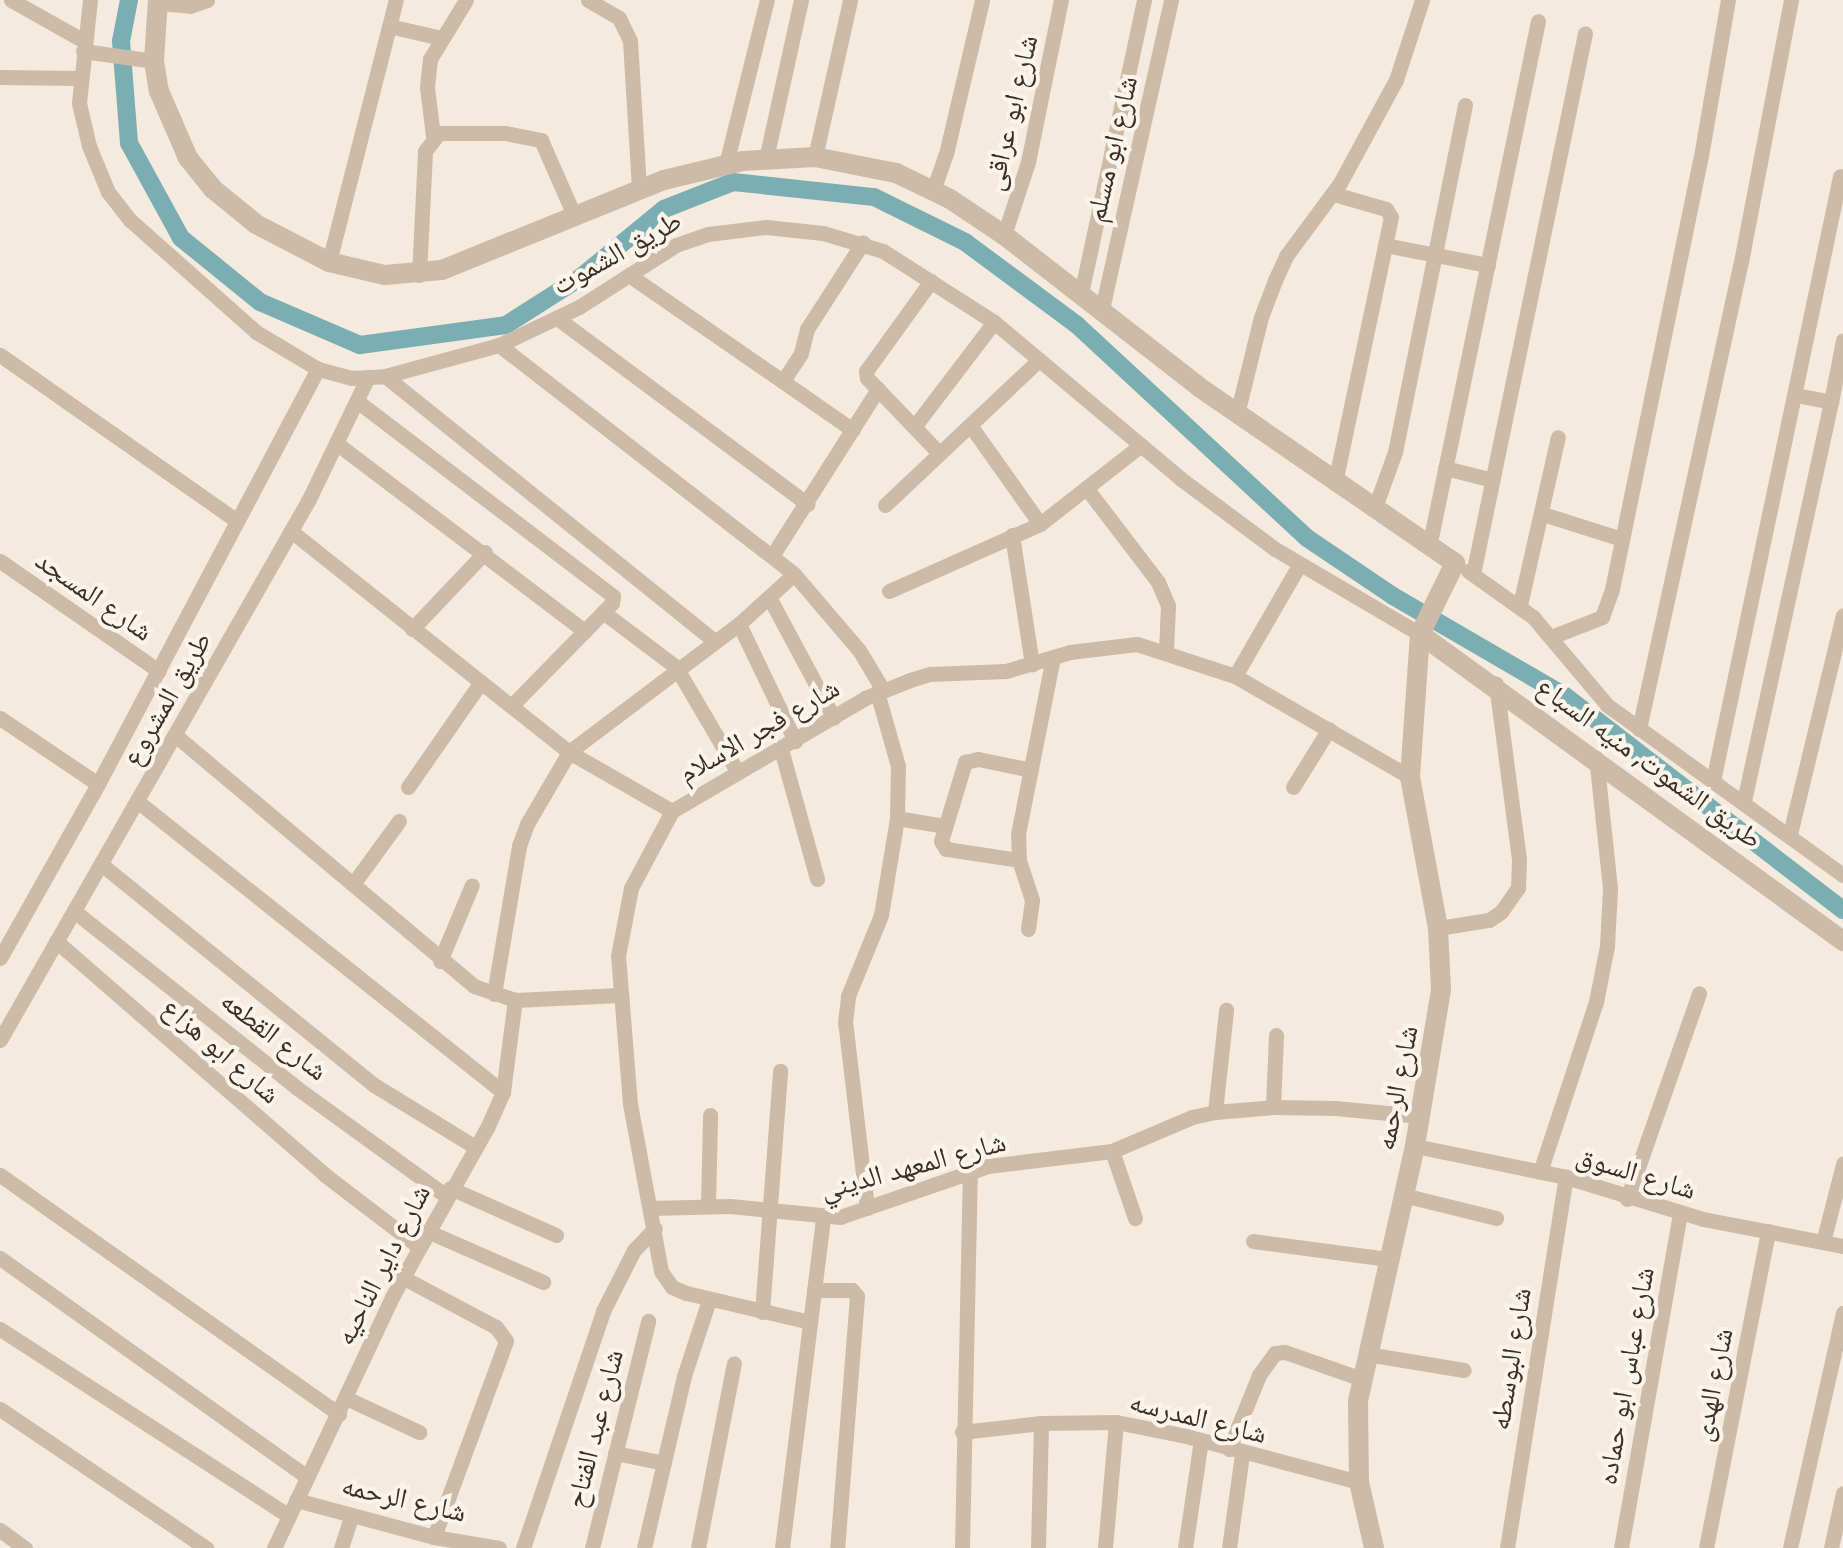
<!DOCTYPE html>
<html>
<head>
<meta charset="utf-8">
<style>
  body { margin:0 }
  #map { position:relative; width:1843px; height:1548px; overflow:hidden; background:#f4eade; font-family:Poppins,"Noto Naskh Arabic",sans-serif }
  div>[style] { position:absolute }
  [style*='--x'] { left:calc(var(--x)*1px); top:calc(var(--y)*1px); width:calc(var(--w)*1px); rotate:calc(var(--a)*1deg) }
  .canal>* { height:18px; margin:-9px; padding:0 9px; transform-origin:9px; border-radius:9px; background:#7baeb3 }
  .minor>* { height:15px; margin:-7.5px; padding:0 7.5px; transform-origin:7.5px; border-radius:7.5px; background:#cdbba8 }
  .tertiary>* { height:20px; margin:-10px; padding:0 10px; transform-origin:10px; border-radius:10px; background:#cdbba8 }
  span { translate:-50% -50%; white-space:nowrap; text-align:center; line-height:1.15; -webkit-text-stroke:8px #fbf4eb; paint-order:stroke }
  .street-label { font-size:28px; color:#3a2f29 }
</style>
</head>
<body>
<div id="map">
  <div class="canal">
    <i style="--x:129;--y:0;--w:42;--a:101"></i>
    <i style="--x:121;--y:41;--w:102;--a:85.5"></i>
    <i style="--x:129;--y:143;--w:108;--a:61.3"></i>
    <i style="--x:181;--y:238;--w:102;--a:39"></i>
    <i style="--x:260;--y:302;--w:109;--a:23.3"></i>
    <i style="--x:360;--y:345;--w:147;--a:-7.8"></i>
    <i style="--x:506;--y:325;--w:89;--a:-32.6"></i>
    <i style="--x:581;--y:277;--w:107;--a:-39.3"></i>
    <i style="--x:664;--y:209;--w:74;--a:-21.4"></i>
    <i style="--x:733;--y:182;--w:142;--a:6.1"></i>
    <i style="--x:874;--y:197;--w:102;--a:26.3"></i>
    <i style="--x:965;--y:242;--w:139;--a:36.5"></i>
    <i style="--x:1077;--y:325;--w:313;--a:42.8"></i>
    <i style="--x:1307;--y:538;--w:104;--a:34"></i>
    <i style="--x:1393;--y:596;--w:199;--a:30.2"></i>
    <i style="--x:1565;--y:696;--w:351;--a:37.6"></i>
  </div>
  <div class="minor">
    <i style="--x:11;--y:0;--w:84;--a:29.3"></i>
    <i style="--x:90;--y:0;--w:104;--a:96.1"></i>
    <i style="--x:79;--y:103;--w:44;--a:76.9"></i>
    <i style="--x:89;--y:146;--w:50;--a:67.6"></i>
    <i style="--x:108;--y:192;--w:36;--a:52"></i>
    <i style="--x:130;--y:220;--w:169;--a:41.6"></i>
    <i style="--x:256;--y:332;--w:72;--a:30.8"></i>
    <i style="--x:318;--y:369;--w:34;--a:15"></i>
    <i style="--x:351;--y:378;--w:34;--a:-3"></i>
    <i style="--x:385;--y:376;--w:118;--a:-15.2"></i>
    <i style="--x:499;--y:345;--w:89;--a:-25.4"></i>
    <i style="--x:579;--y:307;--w:115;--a:-32.6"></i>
    <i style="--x:676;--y:245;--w:34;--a:-19"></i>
    <i style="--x:708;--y:234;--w:58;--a:-6.9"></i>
    <i style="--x:766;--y:227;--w:57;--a:6"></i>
    <i style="--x:823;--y:233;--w:63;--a:16.7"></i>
    <i style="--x:883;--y:251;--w:132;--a:32.6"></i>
    <i style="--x:994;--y:322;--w:244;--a:40"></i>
    <i style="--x:1181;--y:479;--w:117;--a:36.7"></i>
    <i style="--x:1275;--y:549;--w:168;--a:30.4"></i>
    <i style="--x:588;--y:0;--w:36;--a:30"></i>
    <i style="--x:619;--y:18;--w:25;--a:64"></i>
    <i style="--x:630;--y:41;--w:148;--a:86.5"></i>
    <i style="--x:158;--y:3;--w:32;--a:5"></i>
    <i style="--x:190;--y:6;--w:18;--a:-19"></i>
    <i style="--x:389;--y:26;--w:53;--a:13"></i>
    <i style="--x:83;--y:51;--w:72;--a:8"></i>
    <i style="--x:0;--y:77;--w:79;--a:0.7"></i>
    <i style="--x:433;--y:136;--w:49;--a:-97"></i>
    <i style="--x:427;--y:87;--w:28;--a:-84"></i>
    <i style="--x:430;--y:59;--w:69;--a:-58.6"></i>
    <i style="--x:815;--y:157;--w:161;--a:-77.4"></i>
    <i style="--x:766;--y:159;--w:163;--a:-77.6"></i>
    <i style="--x:726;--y:164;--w:169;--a:-76"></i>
    <i style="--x:933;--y:191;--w:39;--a:-71"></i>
    <i style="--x:946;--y:154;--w:158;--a:-76.8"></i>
    <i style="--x:1334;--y:194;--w:54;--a:16.1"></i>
    <i style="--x:1386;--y:209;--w:9;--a:58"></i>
    <i style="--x:1391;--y:217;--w:272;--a:101.9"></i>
    <i style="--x:1004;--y:235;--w:77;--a:-71.8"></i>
    <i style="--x:1028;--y:162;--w:165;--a:-78.5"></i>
    <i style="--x:1385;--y:245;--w:105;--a:11"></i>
    <i style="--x:329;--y:262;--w:270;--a:-75.7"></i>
    <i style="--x:419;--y:275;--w:124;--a:-87.2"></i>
    <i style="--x:425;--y:151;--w:23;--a:-52"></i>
    <i style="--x:439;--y:133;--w:66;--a:0"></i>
    <i style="--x:505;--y:133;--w:37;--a:11"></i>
    <i style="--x:541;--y:140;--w:82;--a:66.3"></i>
    <i style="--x:629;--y:275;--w:272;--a:34.7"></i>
    <i style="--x:931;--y:281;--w:111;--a:125.8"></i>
    <i style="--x:866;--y:371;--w:7;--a:82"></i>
    <i style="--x:867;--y:378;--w:104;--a:46.2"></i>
    <i style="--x:1081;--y:294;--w:301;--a:-77.9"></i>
    <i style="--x:1102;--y:309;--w:317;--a:-77.4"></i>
    <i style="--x:557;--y:318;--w:312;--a:36.6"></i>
    <i style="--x:499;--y:345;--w:373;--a:37.8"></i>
    <i style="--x:794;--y:574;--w:100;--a:49.5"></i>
    <i style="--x:859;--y:650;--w:47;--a:59"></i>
    <i style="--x:0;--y:355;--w:289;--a:35"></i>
    <i style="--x:385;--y:376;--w:423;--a:38.8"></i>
    <i style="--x:783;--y:381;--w:33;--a:-57"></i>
    <i style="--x:801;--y:353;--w:25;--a:-76"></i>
    <i style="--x:807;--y:329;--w:103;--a:-57.2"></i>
    <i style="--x:1796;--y:395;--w:36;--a:11"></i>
    <i style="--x:1831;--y:402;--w:63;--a:-79"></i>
    <i style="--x:357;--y:401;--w:322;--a:37.3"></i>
    <i style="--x:613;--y:596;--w:7;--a:98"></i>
    <i style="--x:612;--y:603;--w:143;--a:134.4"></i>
    <i style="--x:1237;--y:414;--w:100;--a:-76.1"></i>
    <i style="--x:1261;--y:317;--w:40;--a:-69"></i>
    <i style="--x:1275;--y:280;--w:26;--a:-65"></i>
    <i style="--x:1286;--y:256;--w:91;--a:-53.5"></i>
    <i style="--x:1340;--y:183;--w:117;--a:-61.5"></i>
    <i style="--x:1396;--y:80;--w:84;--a:-72"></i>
    <i style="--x:970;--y:425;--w:121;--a:54.7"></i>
    <i style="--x:914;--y:427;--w:132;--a:-52.7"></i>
    <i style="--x:336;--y:443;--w:312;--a:37.1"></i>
    <i style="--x:1445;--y:468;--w:49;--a:14"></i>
    <i style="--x:1087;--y:489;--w:117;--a:52.6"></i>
    <i style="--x:1158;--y:582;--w:26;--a:67"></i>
    <i style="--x:1168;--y:606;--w:44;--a:92.6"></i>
    <i style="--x:885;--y:505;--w:212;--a:-43.3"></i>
    <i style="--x:1374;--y:510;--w:62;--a:-70.1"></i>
    <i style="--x:1395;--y:452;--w:354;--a:-78.6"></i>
    <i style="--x:1543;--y:514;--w:83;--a:17.6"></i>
    <i style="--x:291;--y:531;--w:355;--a:38.5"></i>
    <i style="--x:569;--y:752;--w:119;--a:29.8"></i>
    <i style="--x:1012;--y:535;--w:131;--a:81.2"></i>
    <i style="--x:1429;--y:547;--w:537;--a:-78.29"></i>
    <i style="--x:772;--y:556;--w:198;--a:-57.6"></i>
    <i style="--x:0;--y:561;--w:193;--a:34.7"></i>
    <i style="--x:1468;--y:571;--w:80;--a:35.3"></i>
    <i style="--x:1533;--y:617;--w:115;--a:49.9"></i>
    <i style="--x:1607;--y:705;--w:291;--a:35.8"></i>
    <i style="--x:1473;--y:574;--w:552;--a:-78.3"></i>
    <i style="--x:889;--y:591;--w:165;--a:-23.9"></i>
    <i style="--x:1040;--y:524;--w:128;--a:-38"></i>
    <i style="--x:769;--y:597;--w:137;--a:61.8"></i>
    <i style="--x:1520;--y:605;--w:172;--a:-77.3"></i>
    <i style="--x:603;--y:612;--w:91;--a:37"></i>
    <i style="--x:676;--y:667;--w:121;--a:59.6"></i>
    <i style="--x:739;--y:624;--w:130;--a:64.4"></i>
    <i style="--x:412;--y:629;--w:106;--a:-46.5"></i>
    <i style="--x:1551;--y:637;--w:55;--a:-21.4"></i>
    <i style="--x:1602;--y:617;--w:30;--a:-70"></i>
    <i style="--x:1612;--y:589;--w:442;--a:-78.4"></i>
    <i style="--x:1701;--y:156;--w:158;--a:-80.2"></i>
    <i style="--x:1235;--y:676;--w:128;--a:-60"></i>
    <i style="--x:0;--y:718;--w:118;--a:34"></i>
    <i style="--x:1639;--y:729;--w:478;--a:-77.7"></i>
    <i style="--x:1741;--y:262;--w:267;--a:-79.2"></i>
    <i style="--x:175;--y:735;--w:390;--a:40"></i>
    <i style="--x:474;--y:986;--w:43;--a:18.9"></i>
    <i style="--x:515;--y:1000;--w:104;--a:-2.8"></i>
    <i style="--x:781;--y:749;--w:135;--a:74.5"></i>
    <i style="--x:1713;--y:781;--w:618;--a:-78.14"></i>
    <i style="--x:408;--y:787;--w:128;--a:-55.2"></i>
    <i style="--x:1293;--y:787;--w:68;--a:-58.2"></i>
    <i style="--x:137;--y:801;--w:468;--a:38.5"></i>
    <i style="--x:1744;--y:801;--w:408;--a:-77.7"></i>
    <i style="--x:897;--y:818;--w:49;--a:9.5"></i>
    <i style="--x:1790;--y:834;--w:225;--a:-76.4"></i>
    <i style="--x:1019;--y:860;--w:74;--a:-171.4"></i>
    <i style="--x:946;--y:849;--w:9;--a:-122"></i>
    <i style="--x:941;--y:841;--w:83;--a:-73.1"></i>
    <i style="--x:965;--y:762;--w:13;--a:-13"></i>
    <i style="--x:978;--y:759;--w:54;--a:11.7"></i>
    <i style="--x:101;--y:864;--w:351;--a:39"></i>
    <i style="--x:374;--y:1085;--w:119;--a:31.5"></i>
    <i style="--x:353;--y:884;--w:78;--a:-53.9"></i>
    <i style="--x:74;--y:911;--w:285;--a:38.4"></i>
    <i style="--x:297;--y:1088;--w:184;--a:35.9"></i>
    <i style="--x:1438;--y:928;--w:52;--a:-8.9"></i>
    <i style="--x:1489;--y:920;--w:14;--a:-34"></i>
    <i style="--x:1501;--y:912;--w:29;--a:-55"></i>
    <i style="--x:1518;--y:888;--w:29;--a:-88"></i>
    <i style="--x:1519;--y:859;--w:177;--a:-97.5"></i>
    <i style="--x:1028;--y:929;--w:29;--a:-82"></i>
    <i style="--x:1032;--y:900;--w:42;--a:-108"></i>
    <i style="--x:1019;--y:860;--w:26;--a:-92"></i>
    <i style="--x:1018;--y:834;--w:180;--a:-78.8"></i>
    <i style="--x:56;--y:941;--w:357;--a:41"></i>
    <i style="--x:325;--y:1175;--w:117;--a:37.4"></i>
    <i style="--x:0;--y:958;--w:200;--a:-60.6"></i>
    <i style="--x:98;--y:784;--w:470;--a:-62.1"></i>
    <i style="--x:440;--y:961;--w:82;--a:-67.2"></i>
    <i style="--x:494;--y:994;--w:150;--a:-80.4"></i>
    <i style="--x:519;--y:846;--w:23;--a:-70"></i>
    <i style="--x:527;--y:824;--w:83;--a:-59.7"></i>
    <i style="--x:569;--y:752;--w:213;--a:-37"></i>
    <i style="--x:739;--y:624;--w:74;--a:-42.3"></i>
    <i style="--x:0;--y:1040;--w:621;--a:-60.26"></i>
    <i style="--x:308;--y:501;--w:138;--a:-64.2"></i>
    <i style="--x:1273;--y:1107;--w:72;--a:-87.6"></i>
    <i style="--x:1215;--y:1112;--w:103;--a:-83.8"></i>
    <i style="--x:1415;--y:1146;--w:154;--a:11.6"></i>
    <i style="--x:1566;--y:1177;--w:143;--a:17"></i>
    <i style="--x:1703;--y:1219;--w:143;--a:10.9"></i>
    <i style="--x:1112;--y:1151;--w:71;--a:71.1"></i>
    <i style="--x:1540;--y:1172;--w:179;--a:-71.8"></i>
    <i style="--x:1596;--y:1002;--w:57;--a:-78.9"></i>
    <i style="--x:1607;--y:946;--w:58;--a:-87"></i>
    <i style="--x:1610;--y:888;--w:131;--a:-96.1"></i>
    <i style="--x:0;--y:1175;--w:415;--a:35.2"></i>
    <i style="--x:450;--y:1188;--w:116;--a:23.9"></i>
    <i style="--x:1403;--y:1195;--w:96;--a:13.9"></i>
    <i style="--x:1627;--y:1199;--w:218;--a:-70.7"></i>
    <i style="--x:708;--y:1206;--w:91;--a:-88.7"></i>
    <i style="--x:651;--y:1208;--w:79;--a:-1.5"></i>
    <i style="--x:730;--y:1206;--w:111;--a:5.7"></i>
    <i style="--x:840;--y:1217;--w:157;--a:-19"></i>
    <i style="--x:988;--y:1166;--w:125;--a:-6.9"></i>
    <i style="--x:1112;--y:1151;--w:87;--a:-23"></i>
    <i style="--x:1192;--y:1117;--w:24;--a:-12"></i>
    <i style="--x:1215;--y:1112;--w:58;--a:-4.9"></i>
    <i style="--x:1273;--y:1107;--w:62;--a:0.9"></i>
    <i style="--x:1335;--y:1108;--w:85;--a:5.4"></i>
    <i style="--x:867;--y:1208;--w:187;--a:-96.7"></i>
    <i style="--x:845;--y:1022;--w:26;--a:-83"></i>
    <i style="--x:848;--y:996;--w:87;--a:-67.8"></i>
    <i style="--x:881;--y:915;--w:98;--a:-80.6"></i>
    <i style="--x:897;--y:818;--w:52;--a:-88.9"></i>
    <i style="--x:898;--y:766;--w:77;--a:-105.8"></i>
    <i style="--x:427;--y:1231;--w:127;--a:23.7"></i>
    <i style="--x:1253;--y:1241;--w:136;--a:7.6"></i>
    <i style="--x:1823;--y:1242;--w:81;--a:-75.6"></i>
    <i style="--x:0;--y:1258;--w:377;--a:35.5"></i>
    <i style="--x:402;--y:1277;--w:106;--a:28"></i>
    <i style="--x:496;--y:1327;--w:17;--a:54"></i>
    <i style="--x:506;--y:1341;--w:209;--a:110.2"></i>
    <i style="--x:814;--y:1290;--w:38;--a:0"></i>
    <i style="--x:852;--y:1290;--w:8;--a:50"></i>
    <i style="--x:857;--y:1296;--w:253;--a:94.5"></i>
    <i style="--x:762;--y:1312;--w:242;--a:-85.7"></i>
    <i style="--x:810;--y:1322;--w:127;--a:-166.8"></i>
    <i style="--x:686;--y:1293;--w:15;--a:-157"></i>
    <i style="--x:672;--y:1287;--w:19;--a:-125"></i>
    <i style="--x:661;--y:1271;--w:170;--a:-100.5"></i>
    <i style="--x:630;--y:1104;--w:148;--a:-94.6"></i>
    <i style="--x:618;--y:956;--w:69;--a:-79.2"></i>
    <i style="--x:631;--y:888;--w:87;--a:-62"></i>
    <i style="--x:672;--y:811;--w:224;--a:-30.3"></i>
    <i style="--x:865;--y:698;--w:48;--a:-21.8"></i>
    <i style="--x:910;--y:680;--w:21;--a:-17"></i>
    <i style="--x:930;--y:674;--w:76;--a:-2.3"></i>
    <i style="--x:1006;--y:671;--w:67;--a:-16.5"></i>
    <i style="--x:1070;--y:652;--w:67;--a:-6.8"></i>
    <i style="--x:1137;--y:644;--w:103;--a:18.1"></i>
    <i style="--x:1235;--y:676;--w:202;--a:30"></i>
    <i style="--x:0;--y:1329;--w:344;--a:32.9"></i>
    <i style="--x:1367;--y:1354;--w:98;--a:9.4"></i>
    <i style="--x:346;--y:1398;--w:81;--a:25"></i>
    <i style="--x:0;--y:1409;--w:249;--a:34"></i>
    <i style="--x:962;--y:1432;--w:80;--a:-6.5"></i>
    <i style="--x:1041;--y:1423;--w:75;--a:-0.8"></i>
    <i style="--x:1116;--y:1422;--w:71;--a:11.3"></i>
    <i style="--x:1186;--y:1436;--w:179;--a:14.9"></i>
    <i style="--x:1229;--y:1449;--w:80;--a:-67.9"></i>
    <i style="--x:1259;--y:1375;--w:27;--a:-54"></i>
    <i style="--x:1275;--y:1353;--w:10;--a:-6"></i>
    <i style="--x:1285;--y:1352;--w:82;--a:19.3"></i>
    <i style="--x:615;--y:1453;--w:50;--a:11.5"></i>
    <i style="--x:296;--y:1500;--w:143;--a:15"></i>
    <i style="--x:434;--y:1537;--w:66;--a:9.6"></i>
    <i style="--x:0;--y:1530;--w:31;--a:36"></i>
    <i style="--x:274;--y:1548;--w:277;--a:-64.8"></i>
    <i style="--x:392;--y:1297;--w:194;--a:-60.7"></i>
    <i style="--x:487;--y:1128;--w:39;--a:-66"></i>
    <i style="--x:503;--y:1092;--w:93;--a:-82.6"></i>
    <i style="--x:341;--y:1548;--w:33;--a:-72"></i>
    <i style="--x:523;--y:1548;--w:250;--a:-71.3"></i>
    <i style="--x:603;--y:1311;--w:68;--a:-63.1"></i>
    <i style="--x:634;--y:1250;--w:30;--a:-46"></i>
    <i style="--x:592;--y:1548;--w:234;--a:-76.1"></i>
    <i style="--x:644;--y:1548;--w:177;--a:-76.9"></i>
    <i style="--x:684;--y:1376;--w:80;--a:-71.8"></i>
    <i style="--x:698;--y:1548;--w:188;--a:-79"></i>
    <i style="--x:782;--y:1548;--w:332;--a:-82.9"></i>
    <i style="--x:962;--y:1548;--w:377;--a:-88.8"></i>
    <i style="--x:1038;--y:1548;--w:125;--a:-88.6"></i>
    <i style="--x:1105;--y:1548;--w:126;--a:-85"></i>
    <i style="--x:1185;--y:1548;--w:109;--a:-81.6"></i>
    <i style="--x:1229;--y:1548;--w:95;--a:-82.1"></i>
    <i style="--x:1507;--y:1548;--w:376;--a:-81"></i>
    <i style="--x:1621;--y:1548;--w:341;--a:-80"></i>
    <i style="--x:1706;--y:1548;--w:323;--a:-78.9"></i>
    <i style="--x:1790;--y:1548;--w:241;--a:-77.3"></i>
    <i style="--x:1831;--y:1548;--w:56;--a:-77.7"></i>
  </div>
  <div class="tertiary">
    <i style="--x:158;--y:0;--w:61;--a:93.8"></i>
    <i style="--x:154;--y:61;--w:30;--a:81"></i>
    <i style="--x:159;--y:91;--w:73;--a:66.6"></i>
    <i style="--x:188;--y:158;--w:40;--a:51"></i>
    <i style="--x:213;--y:189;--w:55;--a:39.1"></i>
    <i style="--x:256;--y:224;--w:82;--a:27.5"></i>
    <i style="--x:329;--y:262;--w:57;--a:13.1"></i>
    <i style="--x:385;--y:275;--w:57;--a:-5"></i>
    <i style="--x:442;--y:270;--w:240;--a:-22.1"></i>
    <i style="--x:664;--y:180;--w:81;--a:-13.5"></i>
    <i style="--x:743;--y:161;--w:72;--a:-3.2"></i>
    <i style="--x:815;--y:157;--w:83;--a:11.2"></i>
    <i style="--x:896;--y:173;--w:60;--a:25.7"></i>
    <i style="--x:950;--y:199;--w:65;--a:33.7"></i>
    <i style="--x:1004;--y:235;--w:247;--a:37.9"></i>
    <i style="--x:1199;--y:387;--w:311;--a:34.5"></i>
    <i style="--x:1455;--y:563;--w:79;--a:116.2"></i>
    <i style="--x:1420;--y:634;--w:143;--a:94"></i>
    <i style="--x:1410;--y:777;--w:154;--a:79.5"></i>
    <i style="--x:1438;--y:928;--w:62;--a:87.2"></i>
    <i style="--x:1441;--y:990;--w:158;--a:99.5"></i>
    <i style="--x:1415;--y:1146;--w:262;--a:102.6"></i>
    <i style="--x:1358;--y:1402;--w:80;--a:89.3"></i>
    <i style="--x:1359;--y:1482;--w:68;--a:77.2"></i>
    <i style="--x:1420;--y:634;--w:523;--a:35.97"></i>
  </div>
  <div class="street-label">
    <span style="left:1011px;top:113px;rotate:-77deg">شارع ابو عراقى</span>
    <span style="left:1112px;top:149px;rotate:-77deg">شارع ابو مسلم</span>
    <span style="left:617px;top:253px;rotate:-29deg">طريق الشموت</span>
    <span style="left:94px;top:596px;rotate:35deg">شارع المسجد</span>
    <span style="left:167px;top:699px;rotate:-60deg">طريق المشروع</span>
    <span style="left:759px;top:731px;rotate:-30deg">شارع فجر الاسلام</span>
    <span style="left:1649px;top:763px;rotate:36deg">طريق الشموت, منيه السباع</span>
    <span style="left:274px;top:1036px;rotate:38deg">شارع القطعه</span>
    <span style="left:221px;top:1051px;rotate:41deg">شارع ابو هزاع</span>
    <span style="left:1397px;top:1088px;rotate:-79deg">شارع الرحمه</span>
    <span style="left:913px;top:1166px;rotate:-15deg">شارع المعهد الديني</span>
    <span style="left:1636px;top:1173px;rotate:17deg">شارع السوق</span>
    <span style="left:383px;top:1265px;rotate:-63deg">شارع داير الناحيه</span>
    <span style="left:1511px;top:1359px;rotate:-81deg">شارع البوسطه</span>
    <span style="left:1626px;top:1376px;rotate:-80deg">شارع عباس ابو حماده</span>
    <span style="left:1713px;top:1385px;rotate:-79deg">شارع الهدى</span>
    <span style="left:1198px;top:1418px;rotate:14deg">شارع المدرسه</span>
    <span style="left:595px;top:1429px;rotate:-76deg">شارع عبد الفتاح</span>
    <span style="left:404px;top:1499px;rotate:13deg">شارع الرحمه</span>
  </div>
</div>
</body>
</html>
